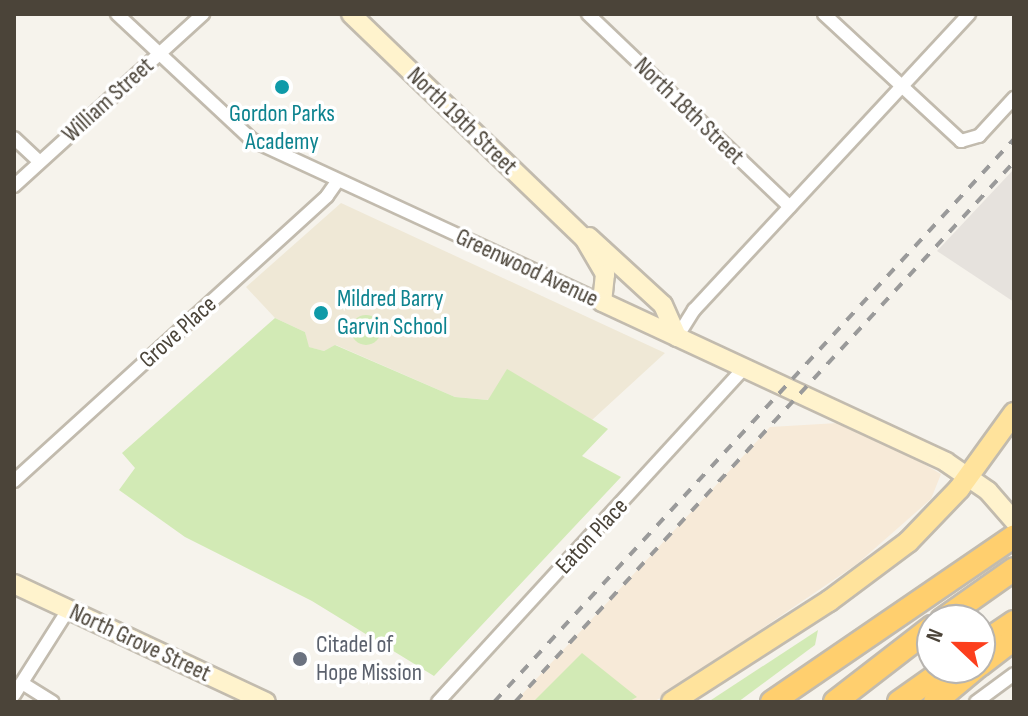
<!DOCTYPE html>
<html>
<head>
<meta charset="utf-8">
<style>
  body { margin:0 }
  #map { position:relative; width:1028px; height:716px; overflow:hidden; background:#f6f3ec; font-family:"Sofia Sans Condensed",sans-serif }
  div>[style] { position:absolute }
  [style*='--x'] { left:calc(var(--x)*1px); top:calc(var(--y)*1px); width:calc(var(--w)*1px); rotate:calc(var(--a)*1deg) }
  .commercial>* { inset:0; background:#f7ead8 }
  .industrial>* { inset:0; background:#e6e2dd }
  .education>* { inset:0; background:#efe8d6 }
  .green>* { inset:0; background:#d2eab5 }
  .round { border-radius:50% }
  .roads { filter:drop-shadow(2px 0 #c2bbae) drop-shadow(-2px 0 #c2bbae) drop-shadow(0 2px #c2bbae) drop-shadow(0 -2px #c2bbae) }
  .street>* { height:12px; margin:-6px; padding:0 6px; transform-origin:6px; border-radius:6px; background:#fff }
  .secondary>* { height:18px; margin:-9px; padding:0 9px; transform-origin:9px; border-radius:9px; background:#fff3cd }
  .primary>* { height:20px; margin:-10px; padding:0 10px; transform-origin:10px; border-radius:10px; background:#ffe39c }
  .highway>* { height:22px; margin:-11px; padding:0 11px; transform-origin:11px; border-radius:11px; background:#ffcf6e }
  .rail>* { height:4px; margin-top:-2px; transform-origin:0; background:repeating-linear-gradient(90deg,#9a9a9a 0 10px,transparent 0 20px) }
  .dots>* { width:22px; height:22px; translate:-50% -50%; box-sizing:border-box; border:4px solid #fff; border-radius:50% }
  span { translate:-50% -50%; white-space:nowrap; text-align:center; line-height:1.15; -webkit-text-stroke:7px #fff; paint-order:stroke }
  .street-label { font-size:24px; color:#4b4439 }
  .culture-label { font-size:24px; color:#0d838f }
  .left { translate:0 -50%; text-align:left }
  .worship-label { font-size:24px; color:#5b616d }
  .frame { position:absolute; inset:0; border:16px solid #4b4439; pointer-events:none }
  .north { position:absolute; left:916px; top:604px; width:80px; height:80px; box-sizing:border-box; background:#fff; border:2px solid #b7b4b0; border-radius:50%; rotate:292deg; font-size:22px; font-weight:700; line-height:32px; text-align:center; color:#4b4439 }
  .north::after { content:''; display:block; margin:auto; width:28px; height:36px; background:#fc3f1d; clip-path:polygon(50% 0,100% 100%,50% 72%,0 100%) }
</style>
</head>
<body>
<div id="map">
  <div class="commercial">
    <i style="clip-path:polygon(822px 405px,941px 474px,931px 499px,857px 564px,654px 702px,515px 702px,770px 427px,838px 423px)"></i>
  </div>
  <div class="industrial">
    <i style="clip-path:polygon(1014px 169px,1014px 302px,937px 251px)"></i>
  </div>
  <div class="education">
    <i style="clip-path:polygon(341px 203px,665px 353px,592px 420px,507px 370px,489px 400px,455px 397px,336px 345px,324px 351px,308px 347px,305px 332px,275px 318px,246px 287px)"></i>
  </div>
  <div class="green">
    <i class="round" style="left:351px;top:315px;width:30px;height:30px"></i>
    <i style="clip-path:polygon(275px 318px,305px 332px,309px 347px,324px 351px,335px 345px,455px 397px,488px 400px,507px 369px,608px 429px,582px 456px,621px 477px,434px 676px,312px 601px,185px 537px,119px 490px,135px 468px,122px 453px)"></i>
    <i style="clip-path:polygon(818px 630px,815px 645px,738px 702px,708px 702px)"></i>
    <i style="clip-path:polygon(582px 653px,637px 697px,628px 702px,533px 702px)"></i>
  </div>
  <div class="roads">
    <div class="street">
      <i style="--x:117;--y:14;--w:185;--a:43"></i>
      <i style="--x:252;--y:140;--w:386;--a:24.8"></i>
      <i style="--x:588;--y:14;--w:279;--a:43.7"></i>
      <i style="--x:824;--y:14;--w:187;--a:42.8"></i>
      <i style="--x:961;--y:141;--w:19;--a:-16"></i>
      <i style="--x:979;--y:136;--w:52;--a:-47.4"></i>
      <i style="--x:14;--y:138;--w:35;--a:43"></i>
      <i style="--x:14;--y:186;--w:256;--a:-42.3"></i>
      <i style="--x:677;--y:337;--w:32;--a:-58"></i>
      <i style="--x:694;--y:310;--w:404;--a:-47.1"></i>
      <i style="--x:14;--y:481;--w:423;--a:-42.3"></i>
      <i style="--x:327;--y:196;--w:19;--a:-55"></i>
      <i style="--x:22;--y:683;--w:36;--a:32"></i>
      <i style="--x:14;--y:695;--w:101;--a:-57.6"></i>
      <i style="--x:438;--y:702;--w:452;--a:-47.5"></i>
      <i style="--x:976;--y:702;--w:47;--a:-36.4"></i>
    </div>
    <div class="secondary">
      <i style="--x:351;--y:14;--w:323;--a:43.9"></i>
      <i style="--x:584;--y:238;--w:42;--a:59.7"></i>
      <i style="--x:605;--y:274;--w:28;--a:96"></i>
      <i style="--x:602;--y:302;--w:379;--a:24.9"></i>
      <i style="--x:946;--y:462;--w:51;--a:34.6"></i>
      <i style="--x:988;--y:491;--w:40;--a:49"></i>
      <i style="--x:589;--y:237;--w:100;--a:42.6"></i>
      <i style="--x:663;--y:305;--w:35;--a:66"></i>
      <i style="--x:14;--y:584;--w:278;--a:25.1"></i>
    </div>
    <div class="primary">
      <i style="--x:672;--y:702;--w:187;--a:-32.8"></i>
      <i style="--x:829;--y:601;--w:99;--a:-36.8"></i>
      <i style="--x:908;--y:542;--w:74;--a:-46.1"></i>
      <i style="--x:959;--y:489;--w:94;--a:-54.1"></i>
    </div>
    <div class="highway">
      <i style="--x:942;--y:620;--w:88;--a:-35.3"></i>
      <i style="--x:980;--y:645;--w:41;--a:-34.1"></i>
      <i style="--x:980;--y:665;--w:43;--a:-37.4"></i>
      <i style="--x:772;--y:702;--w:293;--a:-34.4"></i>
      <i style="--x:835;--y:702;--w:123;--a:-37.7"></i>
      <i style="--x:899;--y:702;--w:59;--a:-35.3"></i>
      <i style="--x:935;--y:702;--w:53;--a:-39.7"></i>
    </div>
  </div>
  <div class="rail">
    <i style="--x:494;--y:702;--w:766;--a:-47.27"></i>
    <i style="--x:515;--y:702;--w:735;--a:-47.26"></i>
  </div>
  <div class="dots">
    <i style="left:282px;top:87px;background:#0f9aa8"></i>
    <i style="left:321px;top:313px;background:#0f9aa8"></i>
    <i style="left:300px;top:659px;background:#6b7280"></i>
  </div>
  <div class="street-label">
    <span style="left:108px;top:100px;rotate:-42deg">William Street</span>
    <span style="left:689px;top:111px;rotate:44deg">North 18th Street</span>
    <span style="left:462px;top:121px;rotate:44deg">North 19th Street</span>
    <span style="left:527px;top:268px;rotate:25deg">Greenwood Avenue</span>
    <span style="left:178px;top:332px;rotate:-42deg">Grove Place</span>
    <span style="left:592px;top:536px;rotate:-47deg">Eaton Place</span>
    <span style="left:140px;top:643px;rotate:25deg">North Grove Street</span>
  </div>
  <div class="culture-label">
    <span style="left:282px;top:128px">Gordon Parks<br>Academy</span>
    <span class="left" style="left:337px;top:313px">Mildred Barry<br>Garvin School</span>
  </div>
  <div class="worship-label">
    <span class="left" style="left:316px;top:659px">Citadel of<br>Hope Mission</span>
  </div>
  <div class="frame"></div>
  <div class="north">N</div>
</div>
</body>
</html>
